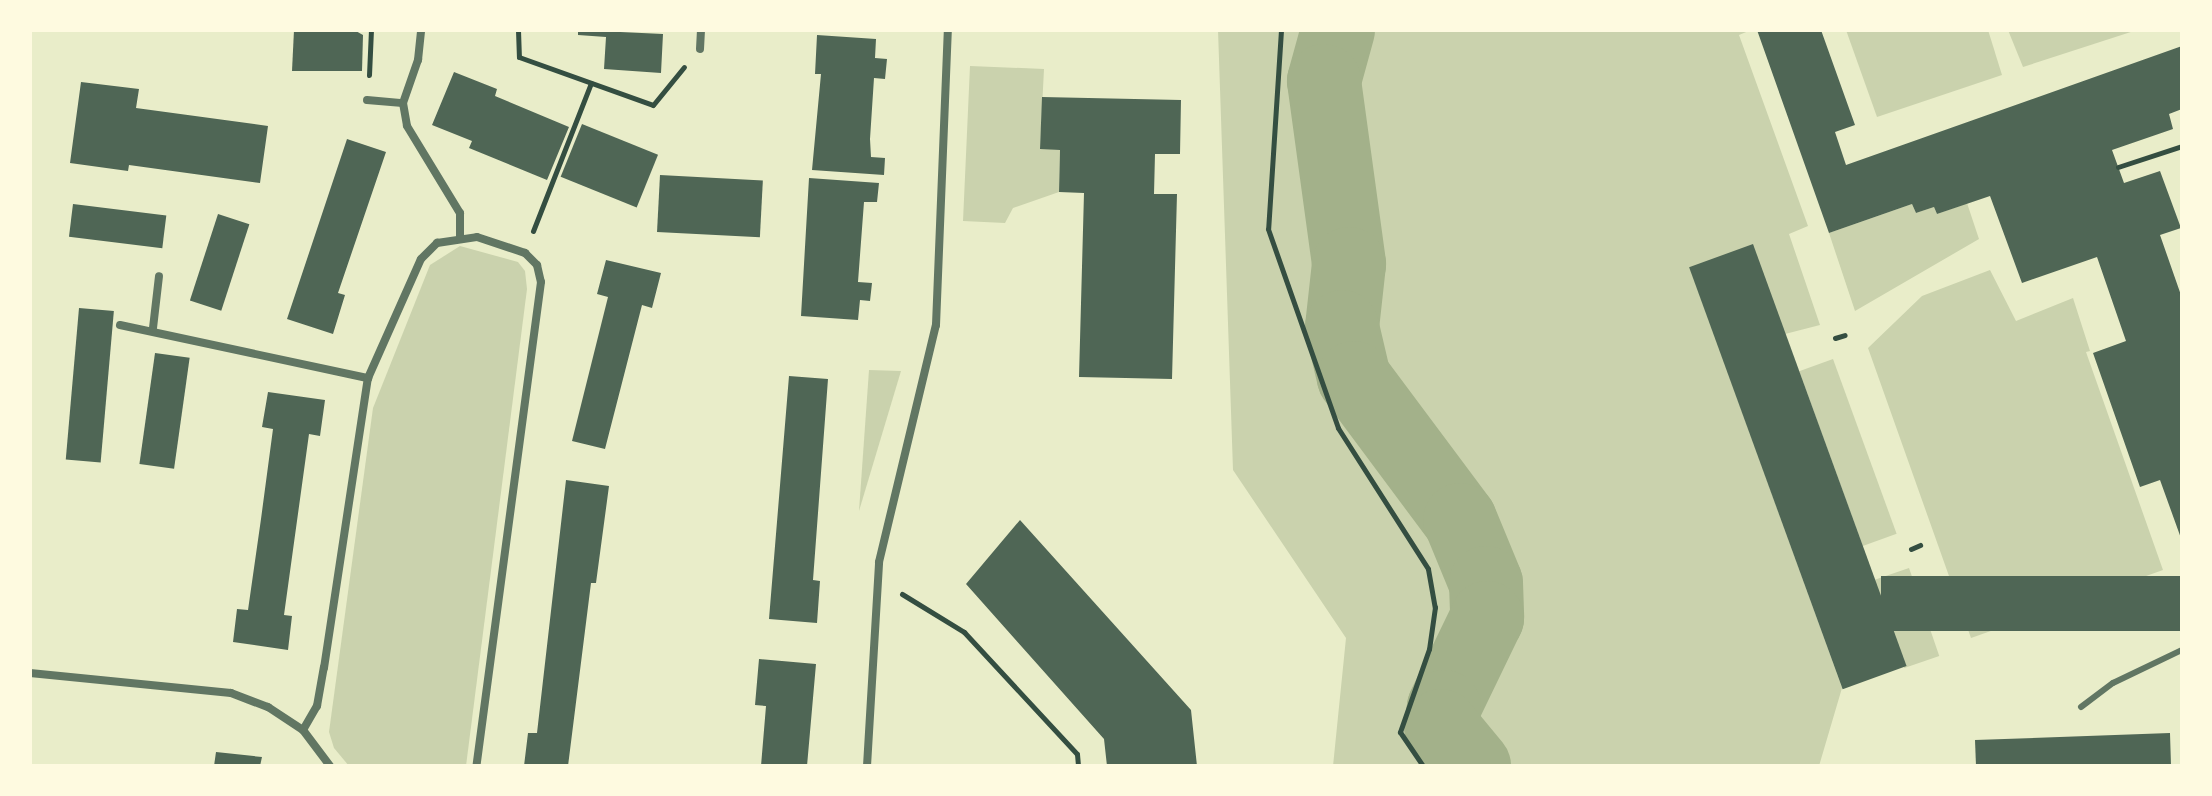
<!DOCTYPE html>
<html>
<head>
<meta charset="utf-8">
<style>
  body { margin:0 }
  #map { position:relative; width:2212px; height:796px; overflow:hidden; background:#e9edc9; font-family:"Noto Sans",sans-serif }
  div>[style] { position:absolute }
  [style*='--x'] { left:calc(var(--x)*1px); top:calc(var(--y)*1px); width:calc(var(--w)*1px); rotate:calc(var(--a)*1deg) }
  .green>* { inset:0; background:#cad2ad; transform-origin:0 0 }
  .river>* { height:74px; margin:-37px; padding:0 37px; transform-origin:37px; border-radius:37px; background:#a3b18a }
  .building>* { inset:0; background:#4f6655; transform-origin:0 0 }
  .path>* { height:5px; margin:-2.5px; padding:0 2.5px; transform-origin:2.5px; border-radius:2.5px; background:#344e41 }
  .service>* { height:6px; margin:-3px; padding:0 3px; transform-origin:3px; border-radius:3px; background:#617663 }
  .minor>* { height:8px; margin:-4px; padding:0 4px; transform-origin:4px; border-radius:4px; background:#617663 }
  span { translate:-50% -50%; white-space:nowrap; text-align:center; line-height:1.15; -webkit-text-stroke:8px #fefae0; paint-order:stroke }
  .frame { position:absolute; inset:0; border:32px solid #fefae0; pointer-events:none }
</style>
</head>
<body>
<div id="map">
  <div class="green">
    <i style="clip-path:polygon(1218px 30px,1312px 30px,1299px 85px,1324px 260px,1323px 331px,1337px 386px,1410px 495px,1442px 522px,1466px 567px,1466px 617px,1448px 670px,1433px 693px,1425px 731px,1432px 749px,1449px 766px,1333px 766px,1346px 638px,1233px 470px)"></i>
    <i style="clip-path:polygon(1360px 30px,1751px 30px,1739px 35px,1808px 226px,1789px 234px,1820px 325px,1785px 334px,1690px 267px,1842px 688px,1819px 766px,1503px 766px,1459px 726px,1459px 711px,1513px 612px,1511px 579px,1477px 506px,1378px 369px,1364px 321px,1374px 265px,1343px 82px)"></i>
    <i style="clip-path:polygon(1846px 30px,1988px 30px,2002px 75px,1877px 117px)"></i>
    <i style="clip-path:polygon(2008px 30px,2137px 30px,2023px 67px)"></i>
    <i style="clip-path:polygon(970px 66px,1044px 69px,1040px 148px,1060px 150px,1059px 192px,1013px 208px,1005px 223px,963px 221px)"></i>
    <i style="clip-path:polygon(1967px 203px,1979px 239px,1855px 311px,1829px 233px,1912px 204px,1916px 213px,1934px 207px,1937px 214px)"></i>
    <i style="clip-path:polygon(460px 246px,518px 262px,525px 271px,527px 289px,466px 766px,349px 766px,334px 748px,329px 732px,373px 408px,430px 265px)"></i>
    <i style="clip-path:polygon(1990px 270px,2016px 321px,2073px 298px,2090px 351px,2086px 352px,2163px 570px,1971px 638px,1868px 348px,1922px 296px)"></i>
    <i style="left:1833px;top:359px;width:186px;height:36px;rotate:70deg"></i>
    <i style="clip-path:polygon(869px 370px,901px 371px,859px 511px)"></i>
    <i style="left:1909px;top:568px;width:93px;height:37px;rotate:71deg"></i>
  </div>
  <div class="river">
    <i style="--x:1338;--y:30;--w:53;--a:105.4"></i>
    <i style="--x:1324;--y:81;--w:185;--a:82.2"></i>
    <i style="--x:1349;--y:264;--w:63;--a:96.3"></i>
    <i style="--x:1342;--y:327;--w:52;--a:76.8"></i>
    <i style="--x:1354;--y:378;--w:177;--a:53.3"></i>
    <i style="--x:1460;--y:520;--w:68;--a:67.6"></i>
    <i style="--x:1486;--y:583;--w:35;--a:88"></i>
    <i style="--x:1487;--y:618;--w:99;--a:115.8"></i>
    <i style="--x:1444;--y:707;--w:19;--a:99"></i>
    <i style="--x:1441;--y:726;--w:52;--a:50.5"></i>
  </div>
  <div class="building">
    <i style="clip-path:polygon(294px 30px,354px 30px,363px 35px,362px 71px,292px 71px)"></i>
    <i style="clip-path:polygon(578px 30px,663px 34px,661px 73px,604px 69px,606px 37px,578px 35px)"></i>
    <i style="clip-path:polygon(1757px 30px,1821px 30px,1855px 125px,1835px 132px,1846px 165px,2182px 46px,2182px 109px,2169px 114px,2173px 129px,2112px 150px,2124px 183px,2160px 171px,2181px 228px,2160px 235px,2182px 298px,2182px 541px,2160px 480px,2140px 487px,2093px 353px,2126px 341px,2097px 257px,2022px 283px,1990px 196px,1937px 214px,1934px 207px,1916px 213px,1912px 204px,1829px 233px)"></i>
    <i style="clip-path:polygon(817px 35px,876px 39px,875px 58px,887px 59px,885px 79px,874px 78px,870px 139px,871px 157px,885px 158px,884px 175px,812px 170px,821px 74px,815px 74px)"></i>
    <i style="clip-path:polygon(454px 72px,497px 89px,495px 96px,569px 127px,547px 180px,469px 148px,472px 141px,432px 125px)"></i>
    <i style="clip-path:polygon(81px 82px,139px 89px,136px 108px,268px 126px,260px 183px,129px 165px,128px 171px,70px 163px)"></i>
    <i style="clip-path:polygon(1042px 97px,1181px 100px,1180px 154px,1155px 154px,1154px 194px,1177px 194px,1172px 379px,1079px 377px,1084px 193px,1059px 192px,1060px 150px,1040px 149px)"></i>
    <i style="left:582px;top:124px;width:82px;height:57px;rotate:22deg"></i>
    <i style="clip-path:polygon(347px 139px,386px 152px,338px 293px,345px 295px,333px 334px,287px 319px)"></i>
    <i style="left:660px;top:175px;width:103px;height:57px;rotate:3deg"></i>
    <i style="clip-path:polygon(809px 178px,879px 183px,877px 202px,864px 202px,858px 282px,872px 283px,870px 301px,860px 300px,858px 320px,801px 316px)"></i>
    <i style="left:73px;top:204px;width:94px;height:33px;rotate:7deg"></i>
    <i style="left:218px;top:214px;width:33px;height:91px;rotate:18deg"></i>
    <i style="left:1753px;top:244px;width:449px;height:68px;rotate:70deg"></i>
    <i style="clip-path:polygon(606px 260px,661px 273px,652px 308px,642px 305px,605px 449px,572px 441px,608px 297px,597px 294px)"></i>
    <i style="left:79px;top:308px;width:35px;height:152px;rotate:5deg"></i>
    <i style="left:155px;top:353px;width:35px;height:112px;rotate:8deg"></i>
    <i style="clip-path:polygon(789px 376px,828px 379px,813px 580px,820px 581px,817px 623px,769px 619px)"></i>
    <i style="clip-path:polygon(268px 392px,325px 400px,320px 436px,309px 434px,284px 615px,292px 616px,288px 650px,233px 642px,237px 609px,248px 610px,261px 519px,273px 429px,262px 427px)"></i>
    <i style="clip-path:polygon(566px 480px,609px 486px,596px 583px,591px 583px,568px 766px,524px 766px,528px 733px,537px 733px)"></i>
    <i style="clip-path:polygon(1020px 520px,1191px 710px,1197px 766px,1107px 766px,1104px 739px,966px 584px)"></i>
    <i style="left:2182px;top:576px;width:55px;height:301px;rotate:90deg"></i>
    <i style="clip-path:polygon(759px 659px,816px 664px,807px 766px,761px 766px,766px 706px,755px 705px)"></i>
    <i style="clip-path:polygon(2170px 733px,2171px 766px,1976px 766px,1975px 740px)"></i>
    <i style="clip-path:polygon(216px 752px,262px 757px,260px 766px,214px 766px)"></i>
  </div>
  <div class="path">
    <i style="--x:518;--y:30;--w:27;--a:88"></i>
    <i style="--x:519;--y:57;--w:142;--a:19.7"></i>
    <i style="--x:653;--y:105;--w:49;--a:-50.8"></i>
    <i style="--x:1281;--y:30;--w:199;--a:93.7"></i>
    <i style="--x:1268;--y:229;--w:211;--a:70.6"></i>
    <i style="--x:1338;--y:428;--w:167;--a:57.4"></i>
    <i style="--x:1428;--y:569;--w:39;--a:80"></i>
    <i style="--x:1435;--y:607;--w:42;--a:98.1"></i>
    <i style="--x:1429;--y:649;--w:88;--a:109.3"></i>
    <i style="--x:1400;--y:732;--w:41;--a:55.9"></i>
    <i style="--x:369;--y:75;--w:45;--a:-87.5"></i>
    <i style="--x:2118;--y:167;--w:67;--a:-18.2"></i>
    <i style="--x:533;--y:231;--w:159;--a:-68.6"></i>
    <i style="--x:1835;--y:338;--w:10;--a:-17"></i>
    <i style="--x:1911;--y:549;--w:10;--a:-24"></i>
    <i style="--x:902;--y:594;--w:73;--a:31.5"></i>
    <i style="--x:964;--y:632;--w:166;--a:47.2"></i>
    <i style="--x:1077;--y:754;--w:12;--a:85"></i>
  </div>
  <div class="service">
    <i style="--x:2081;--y:707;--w:40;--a:-37"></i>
    <i style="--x:2113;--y:683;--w:76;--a:-25.6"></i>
  </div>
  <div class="minor">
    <i style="--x:700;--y:49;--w:19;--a:-87"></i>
    <i style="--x:367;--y:100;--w:36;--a:5"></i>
    <i style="--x:403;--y:103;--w:46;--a:-70.8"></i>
    <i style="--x:418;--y:60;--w:30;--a:-84"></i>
    <i style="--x:403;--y:103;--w:23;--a:80"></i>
    <i style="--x:407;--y:126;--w:102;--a:58.7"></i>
    <i style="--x:460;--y:213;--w:23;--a:90"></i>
    <i style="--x:120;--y:325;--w:254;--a:12.1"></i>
    <i style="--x:153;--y:328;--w:52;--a:-83.4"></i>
    <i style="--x:30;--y:673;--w:202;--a:5.7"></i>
    <i style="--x:231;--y:693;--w:40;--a:21"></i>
    <i style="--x:268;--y:707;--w:42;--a:33.3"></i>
    <i style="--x:303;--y:730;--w:45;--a:53.1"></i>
    <i style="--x:303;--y:730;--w:28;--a:-60"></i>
    <i style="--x:317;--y:706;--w:39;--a:-80"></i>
    <i style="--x:324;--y:668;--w:293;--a:-81.4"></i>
    <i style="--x:368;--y:378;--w:130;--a:-66"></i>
    <i style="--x:421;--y:259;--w:23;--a:-45"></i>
    <i style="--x:437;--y:243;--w:40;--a:-8.5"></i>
    <i style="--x:477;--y:237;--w:51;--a:18.4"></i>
    <i style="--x:525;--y:253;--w:17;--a:45"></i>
    <i style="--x:537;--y:265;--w:17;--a:77"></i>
    <i style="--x:541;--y:282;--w:488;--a:97.6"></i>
    <i style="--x:867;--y:766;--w:204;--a:-86.6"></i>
    <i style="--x:879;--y:562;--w:244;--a:-76.5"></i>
    <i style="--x:936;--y:325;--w:295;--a:-87.7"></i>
  </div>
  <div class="frame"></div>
</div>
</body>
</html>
